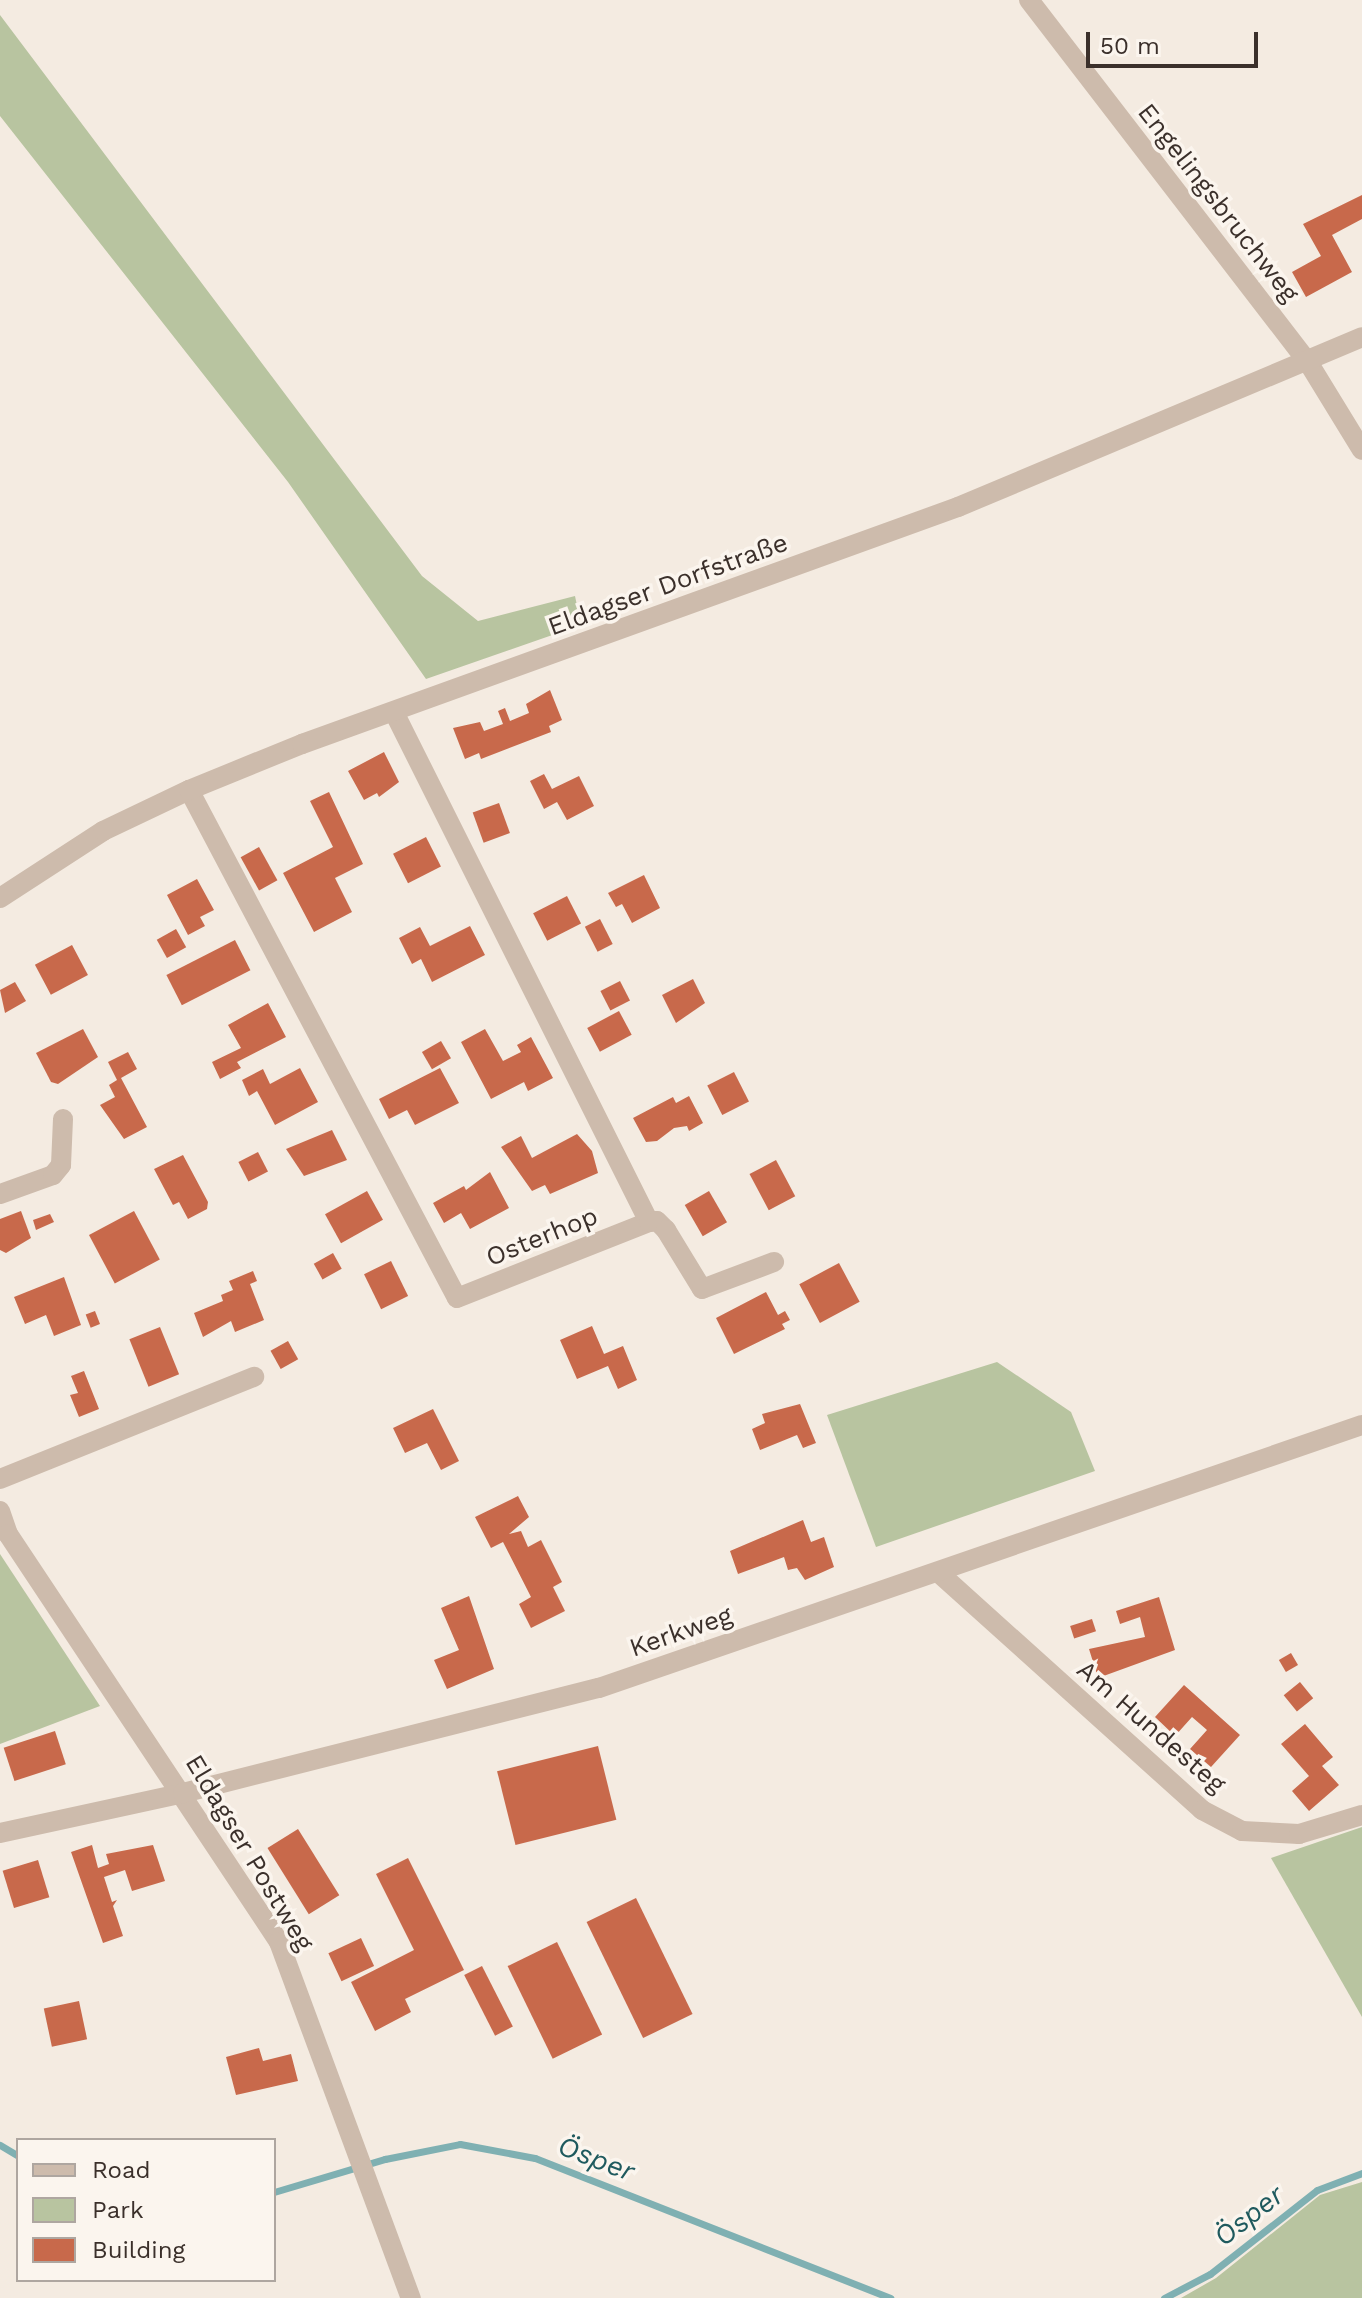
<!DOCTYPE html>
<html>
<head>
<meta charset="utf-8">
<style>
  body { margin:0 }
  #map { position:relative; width:1362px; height:2298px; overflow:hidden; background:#f4ebe1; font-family:"Work Sans",sans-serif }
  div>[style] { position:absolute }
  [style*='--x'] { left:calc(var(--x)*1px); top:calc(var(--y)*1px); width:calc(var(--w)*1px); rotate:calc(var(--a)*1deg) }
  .green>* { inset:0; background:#b8c4a0 }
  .stream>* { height:7px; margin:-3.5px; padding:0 3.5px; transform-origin:3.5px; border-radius:3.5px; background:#7fb0b2 }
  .building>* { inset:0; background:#c8694b; transform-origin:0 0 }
  .minor>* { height:20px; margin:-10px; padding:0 10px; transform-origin:10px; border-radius:10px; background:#cdbbac }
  span { translate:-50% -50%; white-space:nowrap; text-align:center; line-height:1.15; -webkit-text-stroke:7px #fbf5ee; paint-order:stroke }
  .street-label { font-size:26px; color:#3b302b }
  .water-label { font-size:28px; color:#1f5a5e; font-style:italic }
  .legend { position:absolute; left:16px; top:2138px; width:260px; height:144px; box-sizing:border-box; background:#fbf5ee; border:2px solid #aea6a0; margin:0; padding:10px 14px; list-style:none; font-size:24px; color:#3b302b }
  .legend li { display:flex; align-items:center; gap:16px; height:40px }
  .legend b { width:40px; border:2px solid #aea6a0 }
  .scale { position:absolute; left:1086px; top:32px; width:172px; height:36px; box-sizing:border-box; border:4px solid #3b302b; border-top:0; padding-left:10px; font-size:24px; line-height:28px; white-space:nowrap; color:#3b302b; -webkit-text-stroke:6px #fbf5ee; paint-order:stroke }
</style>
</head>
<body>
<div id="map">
  <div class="green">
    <i style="clip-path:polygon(0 15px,422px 576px,478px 621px,575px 596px,581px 625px,426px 679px,288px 482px,0 116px)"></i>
    <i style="clip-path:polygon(997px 1362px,1071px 1412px,1095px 1471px,876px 1547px,827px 1415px)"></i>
    <i style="clip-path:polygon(0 1554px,100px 1706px,0 1744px)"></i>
    <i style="clip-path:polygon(1362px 1827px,1362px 2017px,1271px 1858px)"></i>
    <i style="clip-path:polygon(1362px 2182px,1362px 2298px,1181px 2298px,1216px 2278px,1320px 2195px)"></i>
  </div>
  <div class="stream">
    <i style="--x:0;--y:2145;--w:21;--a:31"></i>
    <i style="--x:274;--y:2192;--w:116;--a:-16.6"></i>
    <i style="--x:385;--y:2159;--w:76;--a:-11.3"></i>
    <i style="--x:460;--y:2144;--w:76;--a:10.6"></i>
    <i style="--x:535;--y:2158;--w:382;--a:21.5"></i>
    <i style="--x:1164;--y:2298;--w:52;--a:-27.6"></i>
    <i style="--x:1210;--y:2274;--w:136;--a:-38.1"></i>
    <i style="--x:1317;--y:2190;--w:48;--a:-20.7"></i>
  </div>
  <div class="building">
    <i style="clip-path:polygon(1362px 195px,1362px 219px,1332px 235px,1352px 272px,1306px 297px,1292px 272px,1321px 256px,1303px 224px)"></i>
    <i style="clip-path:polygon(550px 690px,562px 720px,549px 726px,551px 732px,481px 759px,479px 753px,465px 759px,453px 728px,480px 722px,484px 731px,503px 724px,498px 711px,505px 708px,510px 721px,529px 713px,526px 704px)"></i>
    <i style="clip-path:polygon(384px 752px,399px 782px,379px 797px,377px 793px,364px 800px,348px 771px)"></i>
    <i style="clip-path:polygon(544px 774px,552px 789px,579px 776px,594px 806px,567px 820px,557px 802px,544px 809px,530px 781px)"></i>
    <i style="clip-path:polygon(329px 792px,363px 864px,335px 878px,352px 912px,314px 932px,283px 873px,333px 847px,310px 801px)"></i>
    <i style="left:499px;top:803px;width:32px;height:28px;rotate:70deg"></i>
    <i style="left:426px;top:837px;width:33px;height:37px;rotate:63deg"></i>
    <i style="left:259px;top:847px;width:38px;height:21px;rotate:61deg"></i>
    <i style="clip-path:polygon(644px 875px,660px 908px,632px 923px,622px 904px,616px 907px,608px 893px)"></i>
    <i style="clip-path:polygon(197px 879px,214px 910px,200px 917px,205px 926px,188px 935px,167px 895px)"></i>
    <i style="left:567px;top:896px;width:31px;height:38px;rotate:63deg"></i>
    <i style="left:600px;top:919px;width:28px;height:17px;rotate:63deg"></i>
    <i style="clip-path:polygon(470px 926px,485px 955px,432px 982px,421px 959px,412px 964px,399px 938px,420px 927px,430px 946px)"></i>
    <i style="left:176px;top:929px;width:21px;height:22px;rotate:61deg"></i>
    <i style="left:235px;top:940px;width:34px;height:77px;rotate:63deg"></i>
    <i style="left:72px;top:945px;width:34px;height:42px;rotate:62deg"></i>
    <i style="clip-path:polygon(693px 979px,705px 1003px,676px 1023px,662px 995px)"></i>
    <i style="left:620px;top:981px;width:22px;height:22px;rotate:63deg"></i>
    <i style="clip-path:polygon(15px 982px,26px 1001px,5px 1013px,0 990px)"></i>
    <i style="clip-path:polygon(268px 1003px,286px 1037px,237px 1062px,241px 1068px,220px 1079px,212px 1062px,241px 1048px,228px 1025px)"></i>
    <i style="left:619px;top:1011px;width:27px;height:36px;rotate:62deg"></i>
    <i style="clip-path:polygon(83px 1029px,98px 1057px,58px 1084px,51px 1082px,36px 1053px)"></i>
    <i style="clip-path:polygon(485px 1029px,503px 1061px,521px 1052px,517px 1045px,531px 1037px,553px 1078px,528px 1091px,524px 1082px,491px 1099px,461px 1042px)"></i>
    <i style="left:441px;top:1041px;width:20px;height:22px;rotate:60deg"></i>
    <i style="clip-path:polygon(128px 1052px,137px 1069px,121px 1078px,147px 1127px,124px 1139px,100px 1105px,115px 1097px,109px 1085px,117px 1080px,108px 1062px)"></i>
    <i style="clip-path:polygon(300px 1068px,318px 1102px,275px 1125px,257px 1091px,249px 1096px,242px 1080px,263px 1069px,270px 1084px)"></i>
    <i style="clip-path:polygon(440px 1068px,459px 1103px,415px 1125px,407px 1110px,389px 1119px,379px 1099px)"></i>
    <i style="left:734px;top:1072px;width:33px;height:30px;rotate:63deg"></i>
    <i style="clip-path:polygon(689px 1096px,703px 1123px,689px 1131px,687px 1126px,674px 1128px,657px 1141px,646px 1142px,633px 1118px,673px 1097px,676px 1103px)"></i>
    <i style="clip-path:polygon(332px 1130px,347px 1160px,304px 1176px,286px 1149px)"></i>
    <i style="clip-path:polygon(577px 1134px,592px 1151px,598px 1173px,550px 1194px,545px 1185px,532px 1191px,501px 1147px,521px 1136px,532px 1158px)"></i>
    <i style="left:258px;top:1152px;width:22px;height:22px;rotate:63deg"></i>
    <i style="clip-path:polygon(183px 1155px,208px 1202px,207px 1209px,188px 1219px,179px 1202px,173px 1205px,154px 1169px)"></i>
    <i style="left:776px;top:1160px;width:41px;height:30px;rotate:62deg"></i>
    <i style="clip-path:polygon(490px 1172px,509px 1208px,470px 1229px,461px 1213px,444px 1223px,433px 1203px,464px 1186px,466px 1190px)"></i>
    <i style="left:367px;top:1191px;width:33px;height:48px;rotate:61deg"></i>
    <i style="left:709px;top:1191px;width:36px;height:28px;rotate:60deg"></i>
    <i style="clip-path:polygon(21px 1211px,31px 1238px,6px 1253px,0 1250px,0 1219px)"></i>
    <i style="left:134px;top:1211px;width:55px;height:51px;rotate:62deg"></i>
    <i style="clip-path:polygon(50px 1214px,54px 1222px,36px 1230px,33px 1220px)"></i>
    <i style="left:333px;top:1253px;width:18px;height:22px;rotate:61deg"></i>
    <i style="left:391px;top:1261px;width:39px;height:30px;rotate:64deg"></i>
    <i style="left:839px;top:1263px;width:44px;height:45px;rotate:62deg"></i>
    <i style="clip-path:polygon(253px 1271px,257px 1281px,250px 1284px,264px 1320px,235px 1332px,231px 1321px,203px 1337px,194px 1313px,223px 1301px,221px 1295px,233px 1290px,229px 1281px)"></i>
    <i style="clip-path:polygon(64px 1277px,81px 1325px,54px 1336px,46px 1315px,25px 1324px,14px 1297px)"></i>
    <i style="clip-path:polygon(766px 1292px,778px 1315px,785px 1311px,790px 1320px,782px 1324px,785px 1329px,734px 1354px,716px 1318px)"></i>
    <i style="left:95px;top:1311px;width:14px;height:10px;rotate:69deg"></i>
    <i style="clip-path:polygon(592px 1326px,604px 1354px,623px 1346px,637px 1380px,618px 1389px,608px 1366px,577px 1379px,560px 1340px)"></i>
    <i style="left:160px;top:1327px;width:51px;height:33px;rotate:68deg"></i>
    <i style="left:288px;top:1341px;width:21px;height:20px;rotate:61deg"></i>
    <i style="clip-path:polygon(84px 1371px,99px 1409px,79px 1417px,70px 1395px,78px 1393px,71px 1376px)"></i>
    <i style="clip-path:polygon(800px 1404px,816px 1443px,803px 1448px,797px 1435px,760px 1450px,752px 1429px,765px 1423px,762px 1414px)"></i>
    <i style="clip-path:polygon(433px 1409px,459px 1461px,441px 1470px,427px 1443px,405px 1453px,393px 1428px)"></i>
    <i style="clip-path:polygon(518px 1496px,529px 1517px,509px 1534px,521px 1531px,528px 1547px,541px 1540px,562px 1582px,553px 1587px,565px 1611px,531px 1628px,519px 1604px,531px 1597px,503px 1542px,491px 1548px,475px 1517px)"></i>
    <i style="clip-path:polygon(803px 1520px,811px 1542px,824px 1537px,834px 1567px,805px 1580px,797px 1568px,788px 1570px,784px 1557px,738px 1574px,730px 1551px)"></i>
    <i style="clip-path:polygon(469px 1596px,494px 1669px,447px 1689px,434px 1660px,459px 1650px,441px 1608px)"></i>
    <i style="clip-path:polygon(1159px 1597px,1175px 1650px,1098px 1678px,1089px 1649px,1145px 1637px,1140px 1617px,1120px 1624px,1116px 1611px)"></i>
    <i style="left:1092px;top:1619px;width:13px;height:23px;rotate:72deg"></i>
    <i style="left:1291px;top:1653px;width:14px;height:14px;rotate:60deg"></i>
    <i style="left:1300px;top:1682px;width:21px;height:21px;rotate:51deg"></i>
    <i style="clip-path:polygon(1184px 1685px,1240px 1735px,1211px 1767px,1190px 1749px,1207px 1730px,1192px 1717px,1175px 1736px,1155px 1717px)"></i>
    <i style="clip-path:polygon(1305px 1724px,1333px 1757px,1322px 1766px,1339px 1785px,1309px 1811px,1292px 1791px,1309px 1776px,1281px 1744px)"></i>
    <i style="left:55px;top:1731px;width:35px;height:54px;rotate:72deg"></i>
    <i style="left:598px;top:1746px;width:76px;height:104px;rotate:76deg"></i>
    <i style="left:298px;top:1829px;width:78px;height:36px;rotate:58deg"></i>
    <i style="clip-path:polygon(92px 1845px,98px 1868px,109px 1864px,106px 1854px,153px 1845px,165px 1881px,132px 1891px,125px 1870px,104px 1877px,112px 1902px,117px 1900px,113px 1906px,123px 1936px,103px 1943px,71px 1852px)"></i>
    <i style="clip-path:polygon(408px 1858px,464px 1970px,405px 1999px,411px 2012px,375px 2031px,351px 1982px,414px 1950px,376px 1874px)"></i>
    <i style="left:38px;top:1860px;width:39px;height:37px;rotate:73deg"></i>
    <i style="left:636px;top:1898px;width:129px;height:55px;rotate:64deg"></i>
    <i style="left:361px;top:1938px;width:31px;height:36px;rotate:65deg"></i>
    <i style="left:557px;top:1942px;width:103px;height:55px;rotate:64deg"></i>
    <i style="left:482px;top:1966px;width:68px;height:20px;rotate:63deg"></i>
    <i style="left:79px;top:2001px;width:39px;height:36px;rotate:78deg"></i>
    <i style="clip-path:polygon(259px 2048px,263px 2061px,291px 2054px,298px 2081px,236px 2095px,226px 2057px)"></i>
  </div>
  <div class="minor">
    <i style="--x:1029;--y:0;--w:457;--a:52.4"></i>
    <i style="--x:1308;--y:362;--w:103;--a:58.5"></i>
    <i style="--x:189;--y:790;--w:574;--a:62.19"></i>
    <i style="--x:457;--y:1298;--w:206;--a:-21.6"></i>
    <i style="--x:649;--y:1222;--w:570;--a:-116.57"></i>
    <i style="--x:0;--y:898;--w:123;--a:-33"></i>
    <i style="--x:103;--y:831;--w:95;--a:-25.5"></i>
    <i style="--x:189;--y:790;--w:122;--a:-22.2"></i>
    <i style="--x:302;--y:744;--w:697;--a:-19.86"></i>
    <i style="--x:958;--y:507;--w:438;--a:-22.8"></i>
    <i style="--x:0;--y:1194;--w:56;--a:-19.7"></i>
    <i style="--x:53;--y:1175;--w:13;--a:-51"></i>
    <i style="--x:61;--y:1165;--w:46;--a:-87.5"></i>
    <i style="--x:649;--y:1222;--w:8;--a:-7"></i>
    <i style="--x:657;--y:1221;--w:13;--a:45"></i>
    <i style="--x:666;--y:1230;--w:69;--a:58.6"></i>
    <i style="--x:702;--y:1289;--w:77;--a:-20.6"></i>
    <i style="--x:0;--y:1479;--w:274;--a:-21.9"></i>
    <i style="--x:0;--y:1511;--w:24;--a:71"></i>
    <i style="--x:8;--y:1534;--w:490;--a:56.4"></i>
    <i style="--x:279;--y:1942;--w:380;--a:69.7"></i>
    <i style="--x:939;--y:1573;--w:354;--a:42"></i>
    <i style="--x:1202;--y:1810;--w:45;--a:27.7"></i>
    <i style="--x:1242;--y:1831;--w:57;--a:3"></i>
    <i style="--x:1299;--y:1834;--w:66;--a:-16.8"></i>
    <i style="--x:0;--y:1833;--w:187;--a:-12.3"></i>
    <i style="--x:183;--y:1793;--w:429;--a:-14.2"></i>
    <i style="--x:599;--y:1688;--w:807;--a:-19.02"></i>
  </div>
  <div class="street-label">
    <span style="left:1218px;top:203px;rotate:52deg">Engelingsbruchweg</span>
    <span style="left:668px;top:585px;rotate:-20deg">Eldagser Dorfstraße</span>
    <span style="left:542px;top:1237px;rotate:-22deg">Osterhop</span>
    <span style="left:681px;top:1632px;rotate:-19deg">Kerkweg</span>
    <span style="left:1151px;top:1727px;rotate:41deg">Am Hundesteg</span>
    <span style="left:249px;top:1853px;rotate:59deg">Eldagser Postweg</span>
  </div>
  <div class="water-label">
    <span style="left:596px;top:2159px;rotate:21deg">Ösper</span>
    <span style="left:1249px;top:2216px;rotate:-38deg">Ösper</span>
  </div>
  <ul class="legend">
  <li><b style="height:10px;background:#cdbbac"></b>Road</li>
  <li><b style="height:22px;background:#b8c4a0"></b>Park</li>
  <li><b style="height:22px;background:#c8694b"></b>Building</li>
  </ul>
  <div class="scale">50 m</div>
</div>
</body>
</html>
